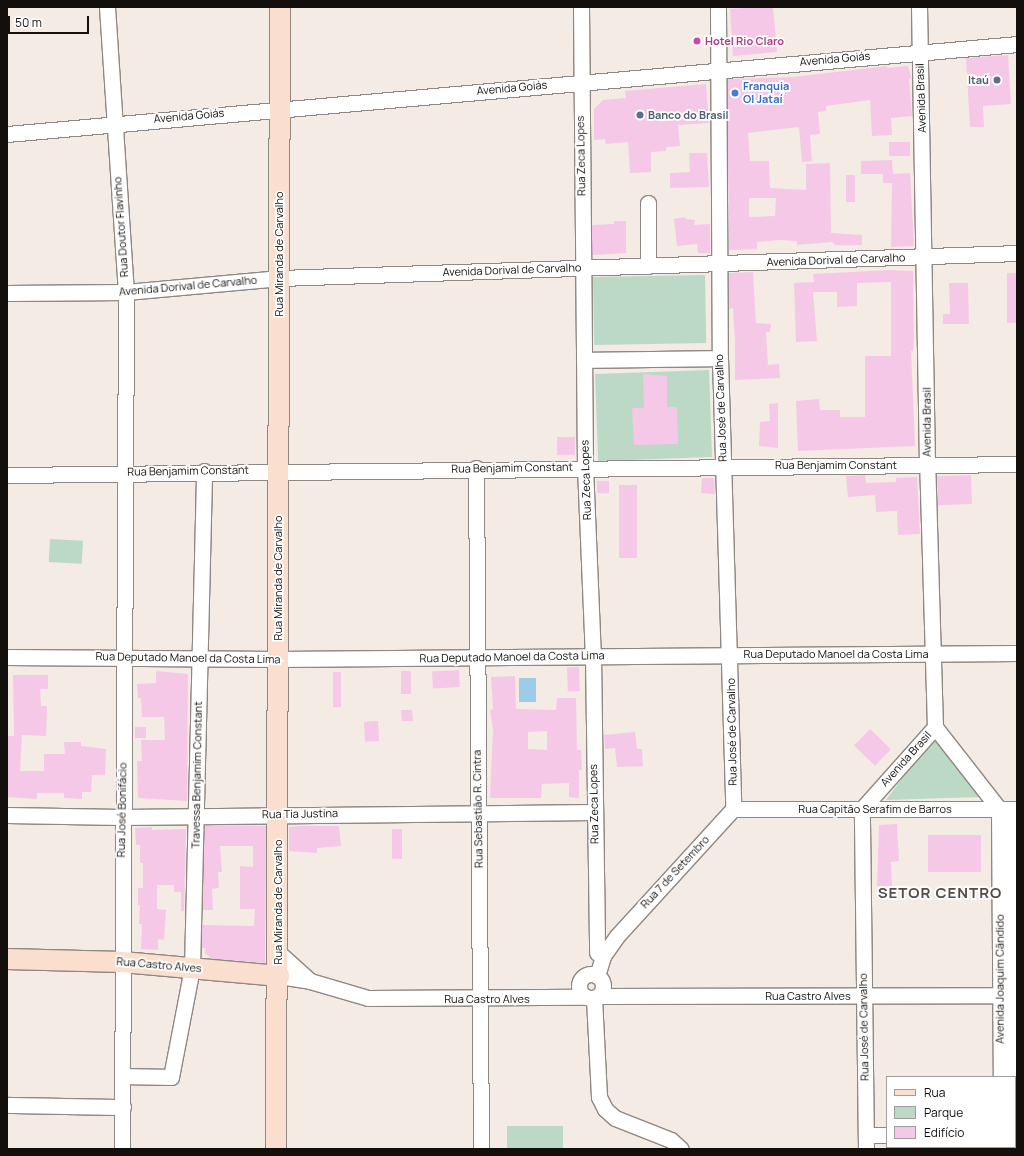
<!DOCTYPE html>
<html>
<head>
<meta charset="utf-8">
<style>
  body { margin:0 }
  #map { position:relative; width:1024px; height:1156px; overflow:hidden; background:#f4ebe4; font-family:Manrope,sans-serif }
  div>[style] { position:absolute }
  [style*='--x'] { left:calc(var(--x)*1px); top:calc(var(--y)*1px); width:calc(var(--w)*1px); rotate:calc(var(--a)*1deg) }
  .green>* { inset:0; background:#bbd9c4; transform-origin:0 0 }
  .water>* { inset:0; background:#9bcde9; transform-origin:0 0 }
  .building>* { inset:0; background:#f6c8e7; transform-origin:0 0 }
  .roads { filter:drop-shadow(1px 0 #8f8781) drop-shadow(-1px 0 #8f8781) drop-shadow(0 1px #8f8781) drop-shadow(0 -1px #8f8781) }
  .minor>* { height:15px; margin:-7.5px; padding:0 7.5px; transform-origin:7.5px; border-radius:7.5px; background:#fff }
  .minor>.ring { margin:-7.5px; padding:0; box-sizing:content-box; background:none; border:15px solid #fff; border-radius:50% }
  .major>* { height:20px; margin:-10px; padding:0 10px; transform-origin:10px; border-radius:10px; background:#fadece }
  .dots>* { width:11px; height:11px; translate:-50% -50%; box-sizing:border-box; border:2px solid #fff; border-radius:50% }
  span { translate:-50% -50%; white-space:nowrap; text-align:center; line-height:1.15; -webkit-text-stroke:3.5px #fff; paint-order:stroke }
  .hotel-label { font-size:11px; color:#b23c85; font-weight:700 }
  .left { translate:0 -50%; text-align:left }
  .street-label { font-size:11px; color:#120f0c }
  .service-label { font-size:11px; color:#4e5e75; font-weight:700 }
  .right { translate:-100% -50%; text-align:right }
  .shop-label { font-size:11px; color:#366cbe; font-weight:700 }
  .district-label { font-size:15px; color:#544c47; font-weight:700; letter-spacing:1px }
  .frame { position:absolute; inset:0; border:8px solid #120f0c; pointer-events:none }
  .legend { position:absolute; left:886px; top:1076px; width:130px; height:72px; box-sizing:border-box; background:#fff; border:1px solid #a09f9e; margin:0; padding:5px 7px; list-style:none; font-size:12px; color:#120f0c }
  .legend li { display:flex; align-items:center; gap:8px; height:20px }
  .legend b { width:20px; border:1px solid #a09f9e }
  .scale { position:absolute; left:8px; top:16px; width:81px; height:18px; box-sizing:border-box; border:2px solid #120f0c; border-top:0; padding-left:5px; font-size:12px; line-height:14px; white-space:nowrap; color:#120f0c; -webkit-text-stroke:3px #fff; paint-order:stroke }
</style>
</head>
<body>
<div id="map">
  <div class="green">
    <i style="left:705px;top:275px;width:68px;height:112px;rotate:89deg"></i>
    <i style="left:709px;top:370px;width:87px;height:114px;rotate:88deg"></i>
    <i style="left:50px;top:539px;width:33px;height:23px;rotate:3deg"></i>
    <i style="clip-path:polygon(935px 738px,980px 797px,886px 800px,932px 739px)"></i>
    <i style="left:507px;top:1126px;width:56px;height:23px"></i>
  </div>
  <div class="water">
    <i style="left:519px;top:678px;width:17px;height:24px"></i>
  </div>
  <div class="building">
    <i style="clip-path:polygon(760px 7px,773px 7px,777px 52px,733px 56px,730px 9px)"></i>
    <i style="clip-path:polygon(1008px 55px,1011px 104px,983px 106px,984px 127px,970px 127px,966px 58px)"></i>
    <i style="clip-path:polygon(evenodd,887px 66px,887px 68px,908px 66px,911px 77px,911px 79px,909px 78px,912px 116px,891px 118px,892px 135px,872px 136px,870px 100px,826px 106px,826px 111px,818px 112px,820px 134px,810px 135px,812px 161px,802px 162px,799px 127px,748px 133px,750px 161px,769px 161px,770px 188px,806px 190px,806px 164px,830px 163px,831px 233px,862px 235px,862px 245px,835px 245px,832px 242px,797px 245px,797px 241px,780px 240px,757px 242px,757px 249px,729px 250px,727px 79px,793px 77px,887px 66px,749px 198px,776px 198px,775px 216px,749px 217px,749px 198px)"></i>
    <i style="clip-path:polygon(706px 84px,709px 123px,678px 125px,680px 146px,666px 147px,666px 151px,651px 152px,651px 172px,630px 173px,628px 142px,606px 144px,605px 139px,594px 140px,594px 109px,603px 100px,626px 98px,625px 91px)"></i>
    <i style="left:889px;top:142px;width:21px;height:14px"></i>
    <i style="clip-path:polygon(689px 153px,707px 153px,709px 187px,670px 188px,670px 173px,690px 172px)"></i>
    <i style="clip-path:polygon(892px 160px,893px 174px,910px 173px,914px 246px,891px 247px,892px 183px,883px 183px,883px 174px,861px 174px,861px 161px)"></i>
    <i style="left:846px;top:175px;width:9px;height:27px"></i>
    <i style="clip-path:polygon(685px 217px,686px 219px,695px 220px,694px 225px,710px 224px,710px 253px,698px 253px,697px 244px,677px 246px,674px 219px)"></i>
    <i style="clip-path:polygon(614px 221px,626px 221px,626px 253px,592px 255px,592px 225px,614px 224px)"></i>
    <i style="clip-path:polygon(891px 270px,913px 271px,914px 338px,913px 351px,911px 351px,915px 446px,798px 451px,796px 401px,819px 399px,820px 410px,840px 410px,840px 417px,865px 417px,865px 356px,891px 356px,891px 282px,857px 283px,857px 306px,837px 307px,837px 292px,813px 292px,817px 341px,796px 342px,794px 283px,814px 282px,813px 274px)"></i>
    <i style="clip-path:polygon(753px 272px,756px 323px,771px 324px,770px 332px,766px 332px,768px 365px,779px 364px,780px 378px,735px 380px,735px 342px,733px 308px,729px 309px,729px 273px)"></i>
    <i style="left:1007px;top:273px;width:10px;height:50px"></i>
    <i style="clip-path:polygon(949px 283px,968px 283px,969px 324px,943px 324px,943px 314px,950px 314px)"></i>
    <i style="clip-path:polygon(643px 374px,667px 376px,667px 407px,677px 407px,678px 444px,634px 445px,632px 408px,644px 408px)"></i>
    <i style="clip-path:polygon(778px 403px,778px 448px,759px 446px,760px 422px,770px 421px,769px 404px)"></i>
    <i style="left:557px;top:437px;width:18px;height:18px"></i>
    <i style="clip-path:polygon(865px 475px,866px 483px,896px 482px,896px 478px,917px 477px,920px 534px,898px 535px,897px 511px,876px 512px,875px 495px,848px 497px,846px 476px)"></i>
    <i style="left:971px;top:475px;width:29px;height:34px;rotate:88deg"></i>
    <i style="clip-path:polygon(702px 478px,714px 478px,715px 494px,701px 493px)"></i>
    <i style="left:597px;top:481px;width:12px;height:12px"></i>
    <i style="left:637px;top:485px;width:73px;height:18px;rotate:90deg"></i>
    <i style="left:579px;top:667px;width:24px;height:12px;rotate:88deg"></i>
    <i style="left:459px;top:670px;width:17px;height:27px;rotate:87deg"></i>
    <i style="clip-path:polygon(156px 671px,188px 674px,187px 801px,138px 798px,137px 761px,142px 761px,141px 740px,165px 740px,164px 717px,142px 717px,141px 698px,138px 698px,137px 684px,156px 683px)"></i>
    <i style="left:401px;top:671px;width:10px;height:23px"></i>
    <i style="left:333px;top:672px;width:8px;height:35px"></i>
    <i style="clip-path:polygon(13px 675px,48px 675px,48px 689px,40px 689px,41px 706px,47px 706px,46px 736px,22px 735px,20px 771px,44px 771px,44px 754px,65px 754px,64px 742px,81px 742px,81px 746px,106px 749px,105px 775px,92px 775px,91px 792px,82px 792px,82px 799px,64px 798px,64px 793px,37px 793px,37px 799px,7px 797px,7px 736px,14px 736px)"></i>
    <i style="clip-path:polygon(evenodd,515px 676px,516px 709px,556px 710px,557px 698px,576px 698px,577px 750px,581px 750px,582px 770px,579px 770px,579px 798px,569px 797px,569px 783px,542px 784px,541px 798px,490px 798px,493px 729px,490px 710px,493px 709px,491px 677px,515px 676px,547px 731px,547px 750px,528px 749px,528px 732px,547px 731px)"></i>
    <i style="clip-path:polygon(401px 710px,412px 710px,413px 721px,402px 721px)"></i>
    <i style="left:378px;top:721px;width:20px;height:14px;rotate:87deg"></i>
    <i style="left:135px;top:727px;width:11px;height:11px"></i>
    <i style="left:870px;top:729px;width:29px;height:23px;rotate:44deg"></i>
    <i style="clip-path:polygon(635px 732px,637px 749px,642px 749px,643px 766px,617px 767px,615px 748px,605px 749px,604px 735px)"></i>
    <i style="clip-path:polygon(897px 824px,899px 861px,891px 862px,892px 886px,877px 886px,879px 825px)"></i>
    <i style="clip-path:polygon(204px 825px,266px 826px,265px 963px,212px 959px,205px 953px,205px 948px,202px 948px,202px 925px,254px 926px,255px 909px,240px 909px,240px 866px,253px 867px,253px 846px,220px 846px,222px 872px,218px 872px,219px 888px,212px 889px,213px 910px,202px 910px)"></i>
    <i style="clip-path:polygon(300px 826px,339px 826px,341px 846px,317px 848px,317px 853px,289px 851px,289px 827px)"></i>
    <i style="clip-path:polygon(152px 827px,152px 830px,186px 829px,184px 911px,181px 911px,181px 892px,174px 892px,174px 885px,157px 885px,157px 909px,166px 910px,164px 940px,158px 939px,158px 950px,141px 949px,142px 924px,139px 924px,140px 905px,138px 905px,138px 888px,143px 888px,143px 863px,140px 863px,140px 845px,136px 845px,135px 828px)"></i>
    <i style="left:392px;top:829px;width:10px;height:30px"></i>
    <i style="left:928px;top:835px;width:53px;height:37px"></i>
  </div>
  <div class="roads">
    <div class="minor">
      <i style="--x:107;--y:7;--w:286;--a:86.2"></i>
      <i style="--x:126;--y:292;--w:857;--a:90.27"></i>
      <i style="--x:581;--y:7;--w:460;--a:89.5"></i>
      <i style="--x:585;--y:467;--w:188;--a:87.6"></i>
      <i style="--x:593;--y:655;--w:298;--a:89.2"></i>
      <i style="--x:718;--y:7;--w:351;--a:89.7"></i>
      <i style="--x:720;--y:358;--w:451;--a:88.3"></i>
      <i style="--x:7;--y:134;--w:1014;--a:-5.09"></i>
      <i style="--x:648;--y:203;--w:63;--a:90"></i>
      <i style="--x:7;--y:293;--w:119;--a:-0.5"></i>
      <i style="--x:126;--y:292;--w:155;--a:-5.2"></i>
      <i style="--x:280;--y:278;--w:737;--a:-1.94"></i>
      <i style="--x:584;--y:360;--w:136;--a:-0.8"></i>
      <i style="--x:476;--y:468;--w:681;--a:89.58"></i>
      <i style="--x:7;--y:475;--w:1010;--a:-0.62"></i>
      <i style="--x:7;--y:657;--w:271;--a:0.4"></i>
      <i style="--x:278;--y:659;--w:739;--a:-0.47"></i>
      <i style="--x:935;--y:727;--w:104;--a:52"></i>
      <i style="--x:999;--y:809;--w:268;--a:89.6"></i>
      <i style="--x:733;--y:809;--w:284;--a:0"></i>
      <i style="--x:1010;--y:810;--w:267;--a:89.6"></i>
      <i style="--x:7;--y:815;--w:114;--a:1"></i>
      <i style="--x:121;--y:817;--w:473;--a:-0.6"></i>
      <i style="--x:278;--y:952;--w:43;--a:42.2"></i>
      <i class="ring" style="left:579px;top:974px;width:9px;height:9px"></i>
      <i style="--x:279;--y:976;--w:31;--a:9"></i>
      <i style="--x:310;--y:981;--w:60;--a:16.3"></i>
      <i style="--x:368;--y:998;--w:217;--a:-0.3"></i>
      <i style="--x:597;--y:976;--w:21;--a:-73"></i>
      <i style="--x:603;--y:956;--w:24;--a:-55"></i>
      <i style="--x:617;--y:936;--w:172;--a:-47.6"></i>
      <i style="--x:598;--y:996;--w:419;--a:-0.1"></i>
      <i style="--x:594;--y:998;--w:99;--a:87.1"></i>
      <i style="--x:599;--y:1097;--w:13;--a:63"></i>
      <i style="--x:605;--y:1109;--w:13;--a:42"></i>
      <i style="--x:615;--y:1118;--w:60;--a:21.4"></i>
      <i style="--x:671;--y:1140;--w:13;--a:42"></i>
      <i style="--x:122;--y:1076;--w:49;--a:1.2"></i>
      <i style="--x:171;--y:1077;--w:111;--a:-79.1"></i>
      <i style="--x:192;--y:968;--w:497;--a:-88.6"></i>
      <i style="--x:7;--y:1105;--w:116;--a:1"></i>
      <i style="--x:866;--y:1135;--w:21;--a:0"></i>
      <i style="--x:1001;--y:1147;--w:2;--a:90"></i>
      <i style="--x:1013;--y:1147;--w:2;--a:90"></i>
      <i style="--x:866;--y:1149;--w:340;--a:-90.7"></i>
      <i style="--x:862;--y:809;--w:110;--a:-48.3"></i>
      <i style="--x:935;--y:727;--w:263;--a:-91.7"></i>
      <i style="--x:927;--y:464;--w:457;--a:-91"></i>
    </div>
    <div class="major">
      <i style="--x:7;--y:959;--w:115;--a:1.5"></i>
      <i style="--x:122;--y:962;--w:158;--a:5.1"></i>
      <i style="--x:276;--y:1149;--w:1142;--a:-89.8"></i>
    </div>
  </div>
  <div class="dots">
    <i style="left:697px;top:41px;background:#d1479c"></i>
    <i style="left:997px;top:80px;background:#5c6f8a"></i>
    <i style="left:735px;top:93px;background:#3f7fe0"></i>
    <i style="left:640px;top:115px;background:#5c6f8a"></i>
  </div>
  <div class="hotel-label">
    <span class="left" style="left:705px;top:41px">Hotel Rio Claro</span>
  </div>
  <div class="street-label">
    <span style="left:835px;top:59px;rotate:-5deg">Avenida Goiás</span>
    <span style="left:512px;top:88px;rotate:-5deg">Avenida Goiás</span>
    <span style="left:921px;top:98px;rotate:-92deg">Avenida Brasil</span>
    <span style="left:189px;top:116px;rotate:-5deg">Avenida Goiás</span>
    <span style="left:581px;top:156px;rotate:-91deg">Rua Zeca Lopes</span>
    <span style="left:121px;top:227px;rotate:-94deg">Rua Doutor Flavinho</span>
    <span style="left:279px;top:254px;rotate:-90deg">Rua Miranda de Carvalho</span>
    <span style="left:836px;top:260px;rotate:-2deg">Avenida Dorival de Carvalho</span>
    <span style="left:512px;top:270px;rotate:-2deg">Avenida Dorival de Carvalho</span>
    <span style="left:188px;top:286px;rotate:-5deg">Avenida Dorival de Carvalho</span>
    <span style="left:721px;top:408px;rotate:-92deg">Rua José de Carvalho</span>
    <span style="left:927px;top:422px;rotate:-90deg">Avenida Brasil</span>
    <span style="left:836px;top:465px">Rua Benjamim Constant</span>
    <span style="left:512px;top:468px;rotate:-1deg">Rua Benjamim Constant</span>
    <span style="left:188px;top:471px;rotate:-1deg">Rua Benjamim Constant</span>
    <span style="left:586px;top:480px;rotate:-92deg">Rua Zeca Lopes</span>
    <span style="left:278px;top:578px;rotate:-90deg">Rua Miranda de Carvalho</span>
    <span style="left:836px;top:654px">Rua Deputado Manoel da Costa Lima</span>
    <span style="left:512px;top:657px;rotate:-1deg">Rua Deputado Manoel da Costa Lima</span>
    <span style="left:188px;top:658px;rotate:1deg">Rua Deputado Manoel da Costa Lima</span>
    <span style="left:732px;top:732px;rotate:-91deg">Rua José de Carvalho</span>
    <span style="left:906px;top:759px;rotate:-48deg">Avenida Brasil</span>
    <span style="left:197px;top:775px;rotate:-89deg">Travessa Benjamim Constant</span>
    <span style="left:594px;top:804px;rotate:-91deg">Rua Zeca Lopes</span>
    <span style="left:478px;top:809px;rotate:-91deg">Rua Sebastião R. Cintra</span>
    <span style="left:875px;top:809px">Rua Capitão Serafim de Barros</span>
    <span style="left:122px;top:810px;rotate:-89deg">Rua José Bonifácio</span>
    <span style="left:300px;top:814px;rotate:-1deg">Rua Tia Justina</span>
    <span style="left:675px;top:872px;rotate:-47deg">Rua 7 de Setembro</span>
    <span style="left:278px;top:902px;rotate:-90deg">Rua Miranda de Carvalho</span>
    <span style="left:159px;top:965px;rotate:5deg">Rua Castro Alves</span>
    <span style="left:1000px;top:979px;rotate:-90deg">Avenida Joaquim Cãndido</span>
    <span style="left:808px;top:996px">Rua Castro Alves</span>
    <span style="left:487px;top:999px">Rua Castro Alves</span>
    <span style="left:864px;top:1027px;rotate:-91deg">Rua José de Carvalho</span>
  </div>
  <div class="service-label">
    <span class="right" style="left:989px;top:80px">Itaú</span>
    <span class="left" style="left:648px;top:115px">Banco do Brasil</span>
  </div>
  <div class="shop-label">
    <span class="left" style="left:743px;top:93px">Franquia<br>OI Jataí</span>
  </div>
  <div class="district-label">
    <span style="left:940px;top:893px">SETOR CENTRO</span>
  </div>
  <div class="frame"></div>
  <ul class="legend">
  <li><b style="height:5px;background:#fadece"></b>Rua</li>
  <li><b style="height:11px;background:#bbd9c4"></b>Parque</li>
  <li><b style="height:11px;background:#f6c8e7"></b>Edifício</li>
  </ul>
  <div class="scale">50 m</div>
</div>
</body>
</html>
